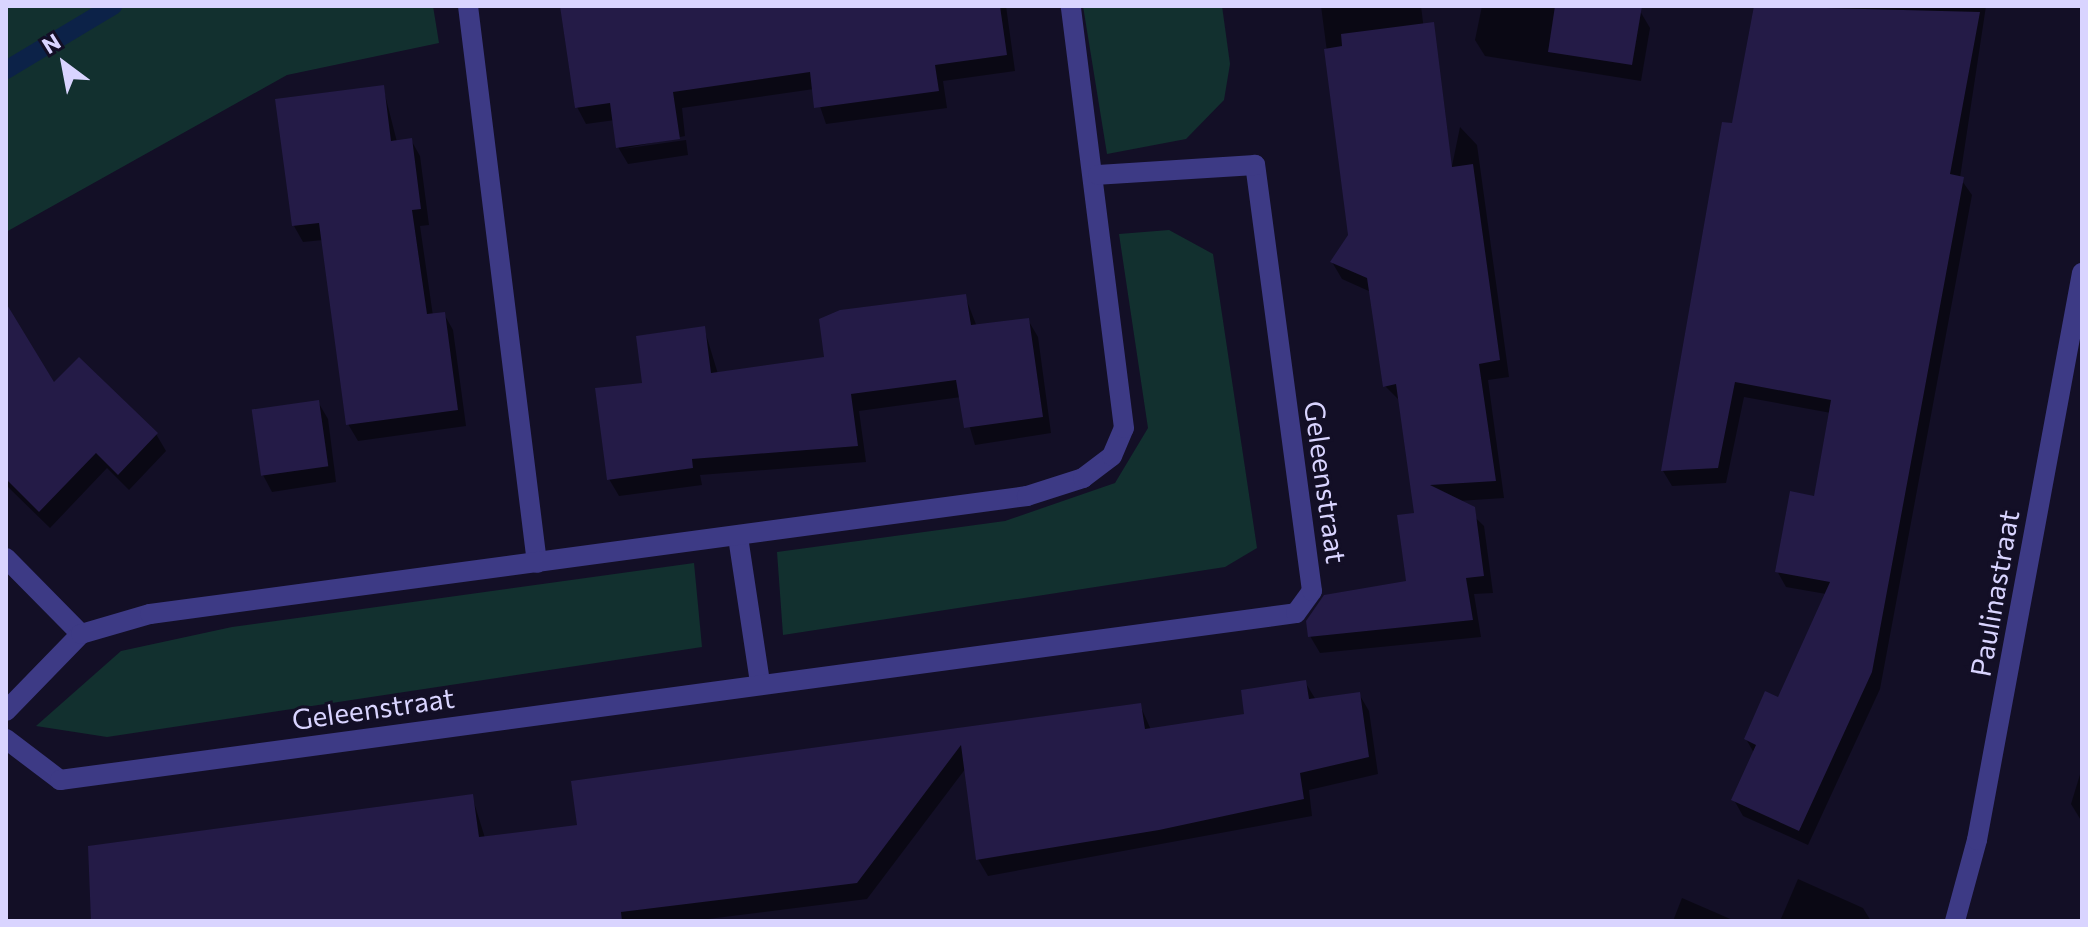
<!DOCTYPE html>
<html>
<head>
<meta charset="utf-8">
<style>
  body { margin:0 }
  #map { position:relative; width:2088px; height:927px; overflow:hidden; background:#130f26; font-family:Commissioner,sans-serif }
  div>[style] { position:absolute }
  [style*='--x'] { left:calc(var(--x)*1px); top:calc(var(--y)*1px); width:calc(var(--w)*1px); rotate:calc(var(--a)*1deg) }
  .green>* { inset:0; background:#12302f }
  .shadow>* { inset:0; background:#0007 }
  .stream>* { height:18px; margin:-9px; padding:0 9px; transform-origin:9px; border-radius:9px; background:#0c2248 }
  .building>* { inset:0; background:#241b47; transform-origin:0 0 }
  .minor>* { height:20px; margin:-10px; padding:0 10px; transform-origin:10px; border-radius:10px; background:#3d3a85 }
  span { translate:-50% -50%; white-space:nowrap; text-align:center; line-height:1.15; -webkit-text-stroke:6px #130f26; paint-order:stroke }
  .street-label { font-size:28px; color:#d9d4ff }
  .frame { position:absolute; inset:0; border:8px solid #d9d4ff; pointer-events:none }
  .north { position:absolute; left:24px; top:24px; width:80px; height:80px; -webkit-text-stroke:6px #130f26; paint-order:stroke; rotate:328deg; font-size:22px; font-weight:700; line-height:32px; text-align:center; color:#d9d4ff }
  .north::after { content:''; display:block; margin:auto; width:28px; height:36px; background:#d9d4ff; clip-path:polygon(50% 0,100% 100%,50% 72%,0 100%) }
</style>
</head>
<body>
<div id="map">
  <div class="green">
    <i style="clip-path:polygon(6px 6px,433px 6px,439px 43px,287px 75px,6px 232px)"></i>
    <i style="clip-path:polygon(1083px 6px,1222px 6px,1230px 64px,1224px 100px,1186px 139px,1107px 154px)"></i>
    <i style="clip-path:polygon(1169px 230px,1213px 254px,1257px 548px,1225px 567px,783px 635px,777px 552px,1005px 521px,1115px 483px,1148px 428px,1119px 234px)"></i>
    <i style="clip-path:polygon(694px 563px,702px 647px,107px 737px,36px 726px,121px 651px,232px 627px)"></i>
  </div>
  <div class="shadow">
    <i style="clip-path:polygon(599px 6px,1006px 6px,1015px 71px,943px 81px,947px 108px,826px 124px,814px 89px,682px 108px,685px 136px,622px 149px,686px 140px,688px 155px,628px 164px,618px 147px,615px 120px,586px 124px,577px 107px)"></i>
    <i style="clip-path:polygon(1321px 6px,1421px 6px,1445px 200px,1460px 127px,1477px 145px,1509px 377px,1488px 380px,1504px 498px,1458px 501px,1484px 526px,1493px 593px,1474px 594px,1481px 637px,1320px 653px,1310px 636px,1408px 582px,1417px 515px,1401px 402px,1385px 386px,1371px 292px,1342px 279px,1332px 262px,1351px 235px)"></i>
    <i style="clip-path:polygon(1482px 6px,1640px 11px,1650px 28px,1641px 81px,1485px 56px,1475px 40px)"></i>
    <i style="clip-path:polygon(1759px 6px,1986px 6px,1960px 178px,1972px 195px,1880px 689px,1808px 845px,1743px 816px,1734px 800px,1754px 753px,1746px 739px,1779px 699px,1826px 594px,1786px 587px,1777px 571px,1816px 498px,1831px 413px,1744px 397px,1726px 483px,1672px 486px,1663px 471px)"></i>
    <i style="clip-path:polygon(383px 87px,397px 142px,411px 140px,420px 156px,429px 225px,420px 226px,433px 316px,444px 314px,453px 330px,466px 426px,358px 441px,348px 424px,323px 240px,303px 242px,294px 226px)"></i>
    <i style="clip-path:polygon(965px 296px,977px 327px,1028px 320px,1038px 337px,1051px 433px,975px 445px,961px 397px,859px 411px,866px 462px,700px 475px,702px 485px,619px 496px,609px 479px,644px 385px,704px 328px,718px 374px,826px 358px)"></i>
    <i style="clip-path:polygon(6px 307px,54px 385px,156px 434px,166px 451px,129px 490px,107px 468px,50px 528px,6px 485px)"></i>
    <i style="clip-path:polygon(318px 402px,328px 419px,336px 482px,272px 492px,263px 475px)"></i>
    <i style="clip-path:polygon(1305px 682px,1316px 700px,1359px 694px,1369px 711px,1378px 774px,1309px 790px,1312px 816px,988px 876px,978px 859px,966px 768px,867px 899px,692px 921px,95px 921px,472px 796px,485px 838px,579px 826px,1140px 705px,1151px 730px,1247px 715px)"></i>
    <i style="clip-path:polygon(2082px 768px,2082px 822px,2071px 804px)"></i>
    <i style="clip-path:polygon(1798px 879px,1863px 908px,1871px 921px,1780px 921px)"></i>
    <i style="clip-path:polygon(1682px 898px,1735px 921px,1673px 921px)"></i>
  </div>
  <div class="stream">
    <i style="--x:6;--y:70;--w:125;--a:-30.9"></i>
  </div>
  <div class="building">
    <i style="clip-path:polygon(560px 6px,1000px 6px,1007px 55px,935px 65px,939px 91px,814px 108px,810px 72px,673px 92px,680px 139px,616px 148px,610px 103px,575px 108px)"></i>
    <i style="clip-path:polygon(1555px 6px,1642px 6px,1632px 65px,1548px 52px)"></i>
    <i style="clip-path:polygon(1754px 6px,1980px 12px,1950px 174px,1964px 177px,1872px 672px,1799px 831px,1731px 800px,1756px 745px,1744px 739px,1765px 691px,1778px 697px,1830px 582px,1775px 572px,1790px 491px,1814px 496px,1831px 400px,1735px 382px,1718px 468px,1661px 471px,1722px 122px,1732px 123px)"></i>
    <i style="clip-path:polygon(1434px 22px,1452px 167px,1473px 164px,1500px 360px,1479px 364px,1496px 481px,1430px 485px,1475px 507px,1484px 576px,1466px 578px,1473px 620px,1308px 637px,1306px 621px,1324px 595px,1406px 581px,1397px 515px,1414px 513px,1396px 384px,1383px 387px,1367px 278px,1330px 262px,1348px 235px,1324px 49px,1342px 46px,1341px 34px)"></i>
    <i style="clip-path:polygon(384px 85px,391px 141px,412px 138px,421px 209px,412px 210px,427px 314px,445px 312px,458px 410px,346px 425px,319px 223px,292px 226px,275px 99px)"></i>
    <i style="clip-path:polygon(966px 294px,971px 325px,1029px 318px,1043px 417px,964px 428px,956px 380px,851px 394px,858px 446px,692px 459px,693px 468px,607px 480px,595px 388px,642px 383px,636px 336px,705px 326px,711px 373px,824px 357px,819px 319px,840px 310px)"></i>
    <i style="clip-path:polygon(6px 303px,54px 382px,79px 357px,158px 433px,118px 475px,96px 453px,39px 512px,6px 479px)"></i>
    <i style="left:319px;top:400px;width:67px;height:68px;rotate:82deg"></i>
    <i style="clip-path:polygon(1306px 680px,1309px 699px,1360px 692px,1369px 757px,1300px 773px,1304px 799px,1159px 830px,976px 860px,961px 745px,857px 883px,621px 912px,622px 921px,91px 921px,88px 846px,473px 794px,479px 837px,577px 825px,571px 781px,1141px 703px,1145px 729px,1244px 714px,1241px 690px)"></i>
  </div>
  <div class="minor">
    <i style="--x:468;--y:6;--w:561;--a:82.94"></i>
    <i style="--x:738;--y:537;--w:148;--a:81.4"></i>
    <i style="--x:6;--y:558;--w:107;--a:45.4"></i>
    <i style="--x:6;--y:711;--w:107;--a:-45.8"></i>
    <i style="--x:81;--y:634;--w:72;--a:-16.2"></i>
    <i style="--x:150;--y:614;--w:885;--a:-7.66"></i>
    <i style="--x:1027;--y:496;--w:59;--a:-17.8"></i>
    <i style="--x:1083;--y:478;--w:36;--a:-37"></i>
    <i style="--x:1112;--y:456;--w:30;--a:-67"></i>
    <i style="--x:1124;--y:428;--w:425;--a:-97.2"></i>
    <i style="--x:6;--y:739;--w:68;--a:37.2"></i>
    <i style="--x:60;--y:780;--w:1247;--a:-7.69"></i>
    <i style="--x:1296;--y:613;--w:27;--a:-54"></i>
    <i style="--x:1312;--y:591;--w:430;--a:-97.6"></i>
    <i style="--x:1255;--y:165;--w:157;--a:176.4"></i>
    <i style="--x:1955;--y:921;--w:84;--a:-74.8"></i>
    <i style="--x:1977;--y:840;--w:577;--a:-79.51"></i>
  </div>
  <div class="street-label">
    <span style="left:1326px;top:482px;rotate:82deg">Geleenstraat</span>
    <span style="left:1994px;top:593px;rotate:-80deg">Paulinastraat</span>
    <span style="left:373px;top:708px;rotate:-8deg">Geleenstraat</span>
  </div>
  <div class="frame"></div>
  <div class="north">N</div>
</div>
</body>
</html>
